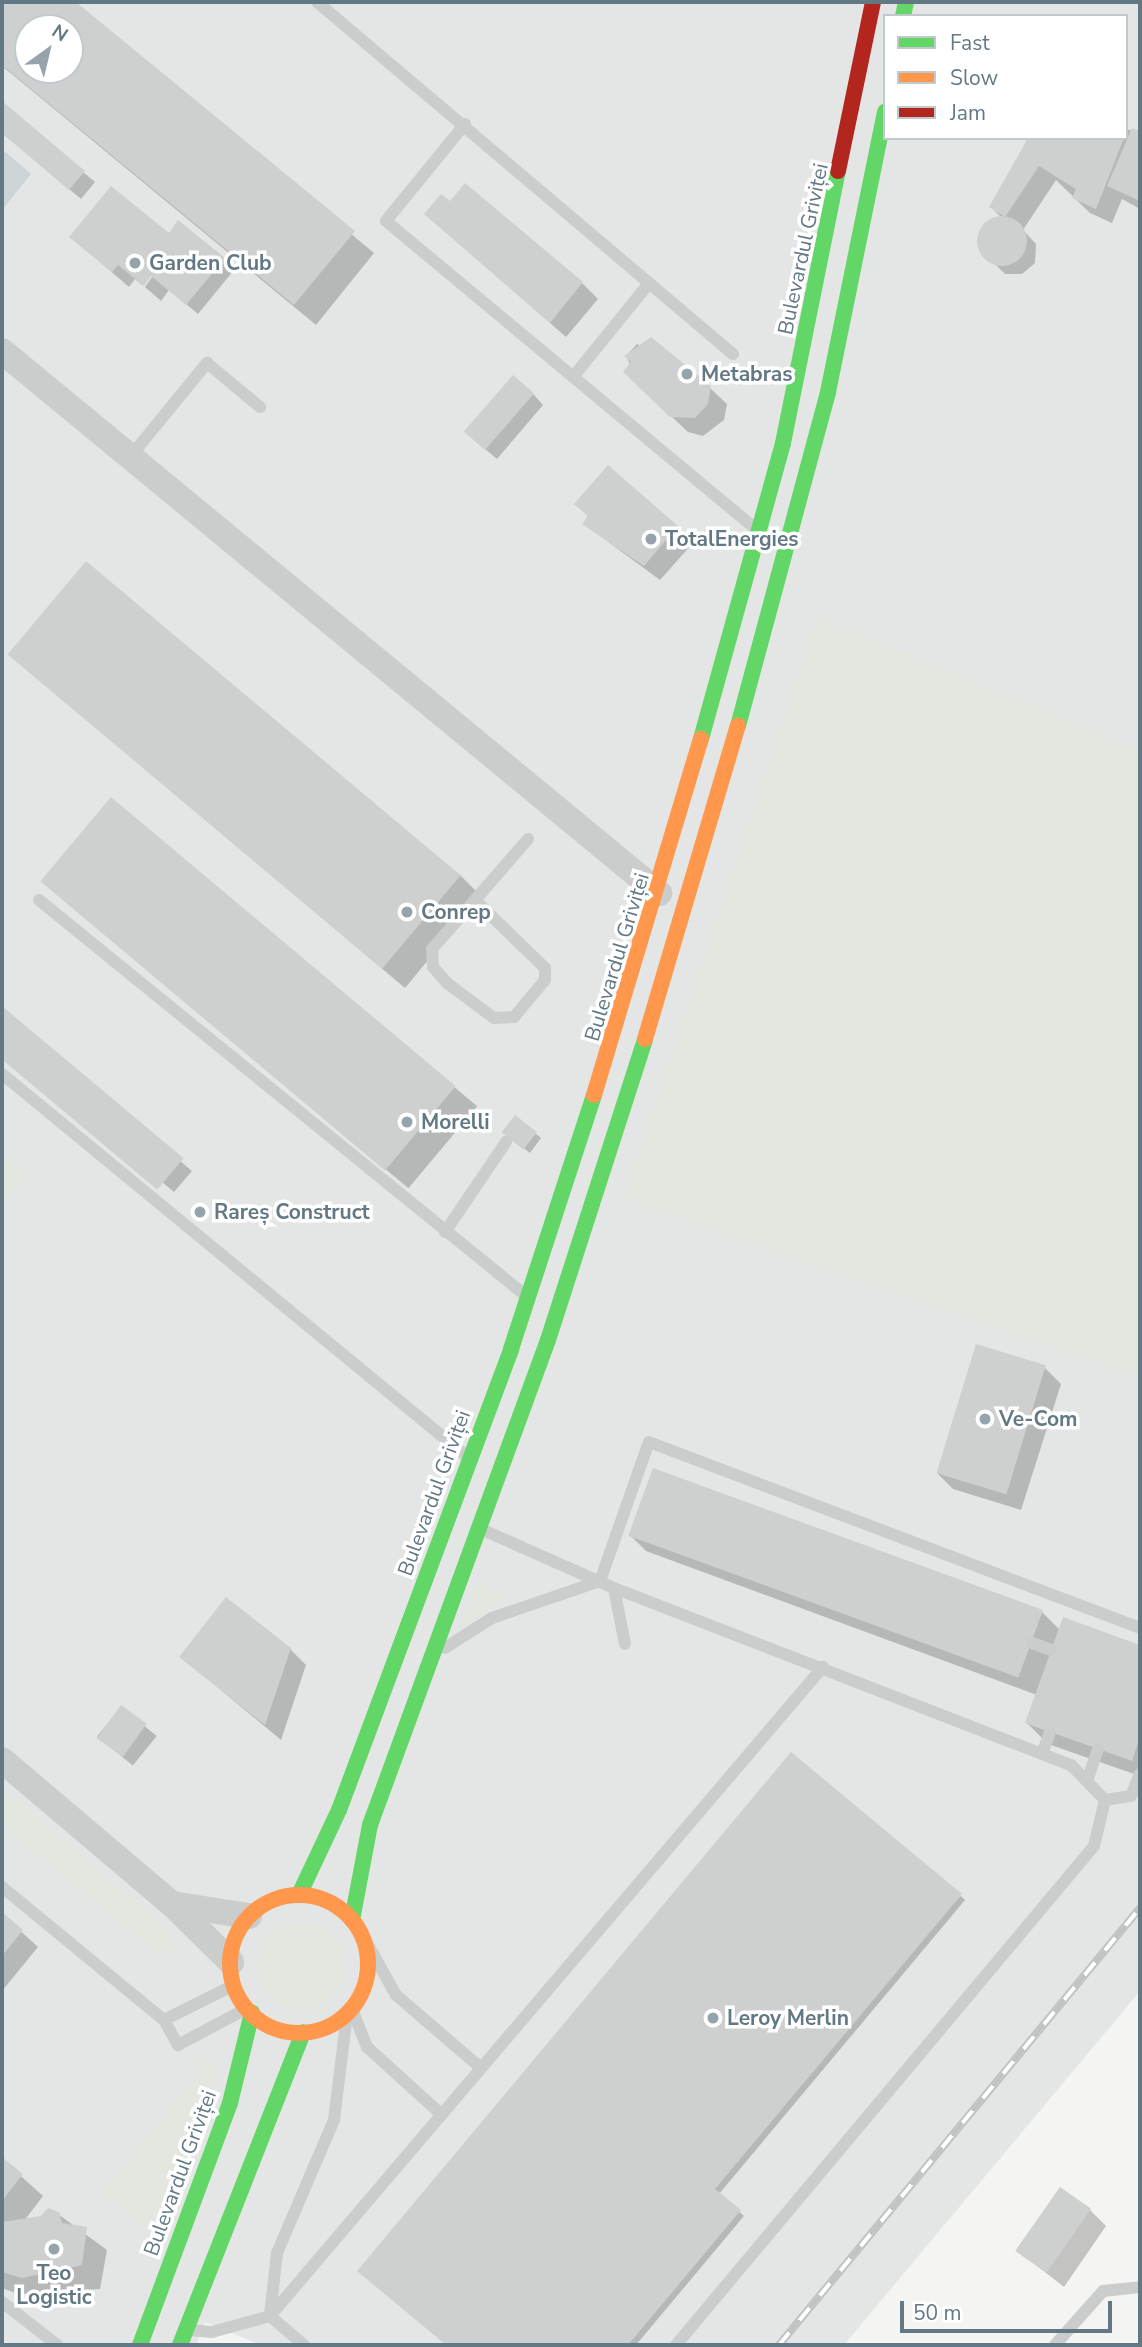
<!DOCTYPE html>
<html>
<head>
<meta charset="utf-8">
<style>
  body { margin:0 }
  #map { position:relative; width:1142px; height:2347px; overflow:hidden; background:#f4f4f2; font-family:"Nunito Sans",sans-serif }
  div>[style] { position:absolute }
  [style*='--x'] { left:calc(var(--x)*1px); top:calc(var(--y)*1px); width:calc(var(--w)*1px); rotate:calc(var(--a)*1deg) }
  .built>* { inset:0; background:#e4e6e5 }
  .green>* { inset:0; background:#e4e7e0 }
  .round { border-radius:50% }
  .water>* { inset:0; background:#cbd4d7 }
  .shadow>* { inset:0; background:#0003; transform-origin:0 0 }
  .building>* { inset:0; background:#cecfcf; transform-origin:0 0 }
  .lane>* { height:12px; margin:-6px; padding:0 6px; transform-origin:6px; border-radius:6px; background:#cbcdcd }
  .street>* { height:26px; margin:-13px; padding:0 13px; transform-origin:13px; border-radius:13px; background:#cbcdcd }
  .fast>* { height:16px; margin:-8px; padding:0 8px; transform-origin:8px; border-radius:8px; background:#63d668 }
  .slow>* { height:16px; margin:-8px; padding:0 8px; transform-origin:8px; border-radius:8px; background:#ff974d }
  .slow>.ring { margin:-8px; padding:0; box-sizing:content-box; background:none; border:16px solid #ff974d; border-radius:50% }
  .jam>* { height:16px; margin:-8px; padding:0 8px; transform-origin:8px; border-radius:8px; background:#b3261e }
  .rail>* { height:8px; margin-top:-4px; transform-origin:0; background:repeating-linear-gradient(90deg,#fff 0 16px,#c0c3c3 0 32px); box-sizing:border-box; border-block:2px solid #c0c3c3 }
  .dots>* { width:19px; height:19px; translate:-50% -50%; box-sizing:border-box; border:4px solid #fff; border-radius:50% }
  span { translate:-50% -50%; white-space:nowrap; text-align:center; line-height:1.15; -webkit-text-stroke:7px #fff; paint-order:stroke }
  .street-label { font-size:21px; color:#627884 }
  .poi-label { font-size:21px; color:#627884; font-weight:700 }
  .left { translate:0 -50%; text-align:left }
  .frame { position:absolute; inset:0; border:4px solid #627884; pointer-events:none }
  .legend { position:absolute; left:883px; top:14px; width:245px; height:126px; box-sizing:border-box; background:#fff; border:2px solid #c0c9ce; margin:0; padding:9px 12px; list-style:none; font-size:21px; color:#627884 }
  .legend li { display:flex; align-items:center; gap:14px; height:35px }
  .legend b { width:35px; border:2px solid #c0c9ce }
  .north { position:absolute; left:14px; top:14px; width:70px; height:70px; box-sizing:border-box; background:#fff; border:2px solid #c0c9ce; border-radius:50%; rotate:34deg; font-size:19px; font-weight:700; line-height:28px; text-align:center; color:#627884 }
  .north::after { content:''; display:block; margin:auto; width:24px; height:32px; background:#95a3aa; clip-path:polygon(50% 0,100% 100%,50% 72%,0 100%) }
  .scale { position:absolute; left:900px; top:2301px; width:212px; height:32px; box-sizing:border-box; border:4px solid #627884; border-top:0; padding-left:9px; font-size:21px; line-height:24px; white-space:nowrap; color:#627884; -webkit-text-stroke:5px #fff; paint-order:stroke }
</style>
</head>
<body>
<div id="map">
  <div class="built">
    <i style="clip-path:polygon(evenodd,2px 2px,1140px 2px,1140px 751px,817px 619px,624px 1198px,1140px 1377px,1140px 1991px,844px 2345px,260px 2345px,205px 2322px,196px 2345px,2px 2345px,2px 2px,885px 16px,1126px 16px,1126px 138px,885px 138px,885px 16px,2px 2px,28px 28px,70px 28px,70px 70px,28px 70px,28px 28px)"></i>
  </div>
  <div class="green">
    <i style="clip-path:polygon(817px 618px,1140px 751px,1140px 1377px,624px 1198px)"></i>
    <i style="clip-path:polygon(2px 1153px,26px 1174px,2px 1207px)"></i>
    <i style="clip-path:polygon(477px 1582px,504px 1599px,461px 1628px)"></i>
    <i style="clip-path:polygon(2px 1789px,165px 1927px,177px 1950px,158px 1954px,2px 1825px)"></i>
    <i class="round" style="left:258px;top:1923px;width:86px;height:86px"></i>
    <i style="clip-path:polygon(206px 2058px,215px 2064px,212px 2082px,161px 2239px,103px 2193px,199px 2074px,195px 2060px)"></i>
  </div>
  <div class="water">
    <i style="clip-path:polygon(2px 149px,31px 174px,2px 210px)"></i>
  </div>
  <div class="shadow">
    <i style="clip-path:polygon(evenodd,2px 2px,73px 2px,374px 253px,316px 325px,2px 66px,2px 2px,28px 28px,70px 28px,70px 70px,28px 70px,28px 28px)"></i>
    <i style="clip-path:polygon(2px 103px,95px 182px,81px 199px,2px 133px)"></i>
    <i style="clip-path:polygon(1126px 129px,1140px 133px,1140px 209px,1122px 199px,1112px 223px,1090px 213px,1056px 180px,1023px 230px,1036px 244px,1035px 263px,1022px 274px,1005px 274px,979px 248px,979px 234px,992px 220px,1004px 220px,991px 207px,1030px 138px,1126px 138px)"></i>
    <i style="clip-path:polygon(111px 188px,170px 234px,179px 223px,234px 270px,198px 314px,169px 290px,161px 301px,145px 287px,178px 240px,142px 285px,135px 279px,129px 287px,71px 237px)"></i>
    <i style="clip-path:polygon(426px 214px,582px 283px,598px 299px,566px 337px)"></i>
    <i style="clip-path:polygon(637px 344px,710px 388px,727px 404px,724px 420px,703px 436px,688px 432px,641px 388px,626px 356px)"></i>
    <i style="clip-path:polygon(533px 394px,543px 405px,497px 459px,478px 443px)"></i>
    <i style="clip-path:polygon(608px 467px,693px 543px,660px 580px,584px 524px)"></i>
    <i style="clip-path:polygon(10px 655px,460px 875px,481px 896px,405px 988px)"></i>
    <i style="left:111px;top:799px;width:478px;height:107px;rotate:40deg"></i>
    <i style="clip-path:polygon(2px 1008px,192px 1171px,174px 1192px,2px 1047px)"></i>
    <i style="clip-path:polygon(516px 1118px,541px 1138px,530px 1153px,509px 1137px)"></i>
    <i style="clip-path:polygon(1045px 1368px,1061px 1384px,1021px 1510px,953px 1489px,937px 1473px)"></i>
    <i style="clip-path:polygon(630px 1535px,1042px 1612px,1060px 1630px,1064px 1619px,1140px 1646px,1140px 1776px,1048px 1744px,1027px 1723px,1037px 1695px,646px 1551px)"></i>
    <i style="clip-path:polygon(290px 1649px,306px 1665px,281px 1740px,181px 1657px)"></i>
    <i style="left:121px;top:1707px;width:46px;height:38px;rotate:39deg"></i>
    <i style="clip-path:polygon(961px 1896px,965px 1900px,719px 2194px,744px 2216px,636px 2345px,447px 2345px,364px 2275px)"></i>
    <i style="clip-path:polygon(2px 1914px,38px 1947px,2px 1991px)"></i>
    <i style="clip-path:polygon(2px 2159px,43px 2196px,24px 2221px,58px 2214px,107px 2250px,100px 2289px,18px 2294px,2px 2288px)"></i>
    <i style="clip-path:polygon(1090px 2210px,1106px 2226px,1064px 2287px,1018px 2251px)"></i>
  </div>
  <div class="building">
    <i style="clip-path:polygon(evenodd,2px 2px,76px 2px,355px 231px,294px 305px,2px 65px,2px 2px,28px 28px,70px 28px,70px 70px,28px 70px,28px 28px)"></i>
    <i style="clip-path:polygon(2px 101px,85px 171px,69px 190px,2px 133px)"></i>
    <i style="clip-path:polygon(1132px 128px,1140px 131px,1140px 201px,1107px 186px)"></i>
    <i style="clip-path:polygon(1028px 138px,1124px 138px,1096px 209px,1072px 198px,1076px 189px,1039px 166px,1005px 217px,989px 207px)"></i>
    <i style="clip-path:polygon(465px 183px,583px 282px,550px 323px,424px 214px,441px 194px,450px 201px)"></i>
    <i style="clip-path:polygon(111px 186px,169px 233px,178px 220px,225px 258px,186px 305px,151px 276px,144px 286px,118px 265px,112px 272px,69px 237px)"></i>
    <i class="round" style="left:977px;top:216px;width:50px;height:50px"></i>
    <i style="clip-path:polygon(651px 337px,711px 386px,708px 404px,695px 418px,670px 417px,623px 372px,631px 362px,624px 356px)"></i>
    <i style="left:513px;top:375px;width:28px;height:75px;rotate:41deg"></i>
    <i style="clip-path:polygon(608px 465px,678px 526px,644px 566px,582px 524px,588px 516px,574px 504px)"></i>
    <i style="left:86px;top:561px;width:489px;height:122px;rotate:40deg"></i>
    <i style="left:111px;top:797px;width:450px;height:110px;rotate:40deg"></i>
    <i style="left:2px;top:1006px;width:237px;height:41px;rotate:40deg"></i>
    <i style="left:515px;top:1115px;width:28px;height:22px;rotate:38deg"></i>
    <i style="left:976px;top:1344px;width:73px;height:135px;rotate:17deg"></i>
    <i style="left:653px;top:1468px;width:415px;height:72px;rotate:20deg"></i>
    <i style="clip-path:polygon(226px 1597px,291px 1648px,265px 1725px,179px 1657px)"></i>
    <i style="clip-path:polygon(1063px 1617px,1140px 1645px,1140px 1737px,1132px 1761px,1025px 1723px)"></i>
    <i style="left:121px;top:1705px;width:32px;height:41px;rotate:36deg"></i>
    <i style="clip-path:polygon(791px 1752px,962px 1894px,715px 2189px,741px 2210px,628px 2345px,446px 2345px,357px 2271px)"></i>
    <i style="clip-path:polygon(2px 1912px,23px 1930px,2px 1956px)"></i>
    <i style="clip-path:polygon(2px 2157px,23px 2174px,2px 2201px)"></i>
    <i style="left:1060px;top:2187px;width:38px;height:78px;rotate:35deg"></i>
    <i style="clip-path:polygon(48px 2208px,59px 2212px,62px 2223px,87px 2227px,82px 2265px,22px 2278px,2px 2272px,2px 2222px,41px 2216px)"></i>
  </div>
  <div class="lane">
    <i style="--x:317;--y:2;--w:545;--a:40.24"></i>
    <i style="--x:465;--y:124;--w:125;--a:129.2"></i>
    <i style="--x:386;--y:221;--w:480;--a:39.8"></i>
    <i style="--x:573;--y:377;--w:121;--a:-51"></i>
    <i style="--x:130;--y:457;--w:122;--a:-50.7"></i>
    <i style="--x:207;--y:363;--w:69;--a:39.7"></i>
    <i style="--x:39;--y:900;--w:626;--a:39.1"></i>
    <i style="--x:475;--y:900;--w:98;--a:44.2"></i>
    <i style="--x:545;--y:968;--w:12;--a:90"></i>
    <i style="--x:545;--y:980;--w:48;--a:130"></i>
    <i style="--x:514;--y:1017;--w:20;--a:177"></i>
    <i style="--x:494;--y:1018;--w:59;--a:-143.3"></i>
    <i style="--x:447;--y:983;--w:21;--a:-131"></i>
    <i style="--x:433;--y:967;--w:18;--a:-93"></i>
    <i style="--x:432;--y:949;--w:65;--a:-48.7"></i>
    <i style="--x:475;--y:900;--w:81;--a:-49"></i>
    <i style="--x:2;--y:1074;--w:600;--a:39.45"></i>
    <i style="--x:445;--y:1232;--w:109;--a:-55.9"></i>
    <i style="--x:483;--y:1530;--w:143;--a:23.9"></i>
    <i style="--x:614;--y:1588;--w:490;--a:21.2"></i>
    <i style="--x:1071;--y:1765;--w:49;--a:45.8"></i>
    <i style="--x:1105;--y:1800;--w:47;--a:103.4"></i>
    <i style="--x:1094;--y:1846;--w:651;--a:129.95"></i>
    <i style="--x:600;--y:1581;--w:147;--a:-70.6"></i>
    <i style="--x:649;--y:1442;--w:525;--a:20.75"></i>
    <i style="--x:614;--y:1588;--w:57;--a:78.9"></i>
    <i style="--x:1032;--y:1643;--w:20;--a:20"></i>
    <i style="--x:445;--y:1648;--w:56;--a:-32.6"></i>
    <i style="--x:492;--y:1618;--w:114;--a:-18.9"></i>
    <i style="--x:1042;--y:1754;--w:23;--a:-70"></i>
    <i style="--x:1088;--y:1778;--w:31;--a:-71"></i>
    <i style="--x:1105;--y:1800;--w:26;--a:-9"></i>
    <i style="--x:1131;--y:1796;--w:24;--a:-68"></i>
    <i style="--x:2;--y:1887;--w:210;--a:39.4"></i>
    <i style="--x:164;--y:2020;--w:29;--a:61"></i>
    <i style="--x:178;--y:2045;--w:72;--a:-28"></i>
    <i style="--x:362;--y:1934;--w:70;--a:60.9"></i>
    <i style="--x:396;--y:1995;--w:112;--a:40.7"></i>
    <i style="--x:352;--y:2009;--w:41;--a:68.5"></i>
    <i style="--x:367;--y:2047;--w:101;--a:42.2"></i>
    <i style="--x:164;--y:2020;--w:78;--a:-26.6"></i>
    <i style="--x:2;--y:2302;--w:70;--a:38"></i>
    <i style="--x:270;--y:2315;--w:62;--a:-83.6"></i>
    <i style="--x:277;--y:2253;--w:145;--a:-66.8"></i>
    <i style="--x:334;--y:2120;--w:107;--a:-83"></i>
    <i style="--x:270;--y:2316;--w:45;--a:40.5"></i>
    <i style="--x:189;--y:2330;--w:23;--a:5"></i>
    <i style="--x:212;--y:2332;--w:60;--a:-15.4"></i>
    <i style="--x:270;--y:2316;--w:853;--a:-49.57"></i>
    <i style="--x:1055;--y:2345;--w:72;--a:-48.4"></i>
    <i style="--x:1103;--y:2291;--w:37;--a:-6"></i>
  </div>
  <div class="street">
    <i style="--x:2;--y:351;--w:852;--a:39.52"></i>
    <i style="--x:2;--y:1760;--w:223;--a:40.3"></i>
    <i style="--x:172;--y:1904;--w:83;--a:44.5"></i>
    <i style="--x:172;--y:1904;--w:78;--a:8.9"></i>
  </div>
  <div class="fast">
    <i style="--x:903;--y:16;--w:14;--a:-78"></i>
    <i style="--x:738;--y:726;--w:346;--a:-74.9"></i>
    <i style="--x:828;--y:392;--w:286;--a:-78.5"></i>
    <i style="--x:701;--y:739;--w:307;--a:-74.5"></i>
    <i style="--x:783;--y:443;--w:278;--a:-78.6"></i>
    <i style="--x:299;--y:1895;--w:94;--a:-64.8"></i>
    <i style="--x:339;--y:1810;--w:492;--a:-69.5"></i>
    <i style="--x:511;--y:1349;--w:267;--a:-71.9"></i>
    <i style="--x:352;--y:1920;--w:97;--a:-79.3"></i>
    <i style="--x:370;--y:1825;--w:517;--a:-69.85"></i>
    <i style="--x:548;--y:1340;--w:316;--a:-72.1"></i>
    <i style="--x:140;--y:2345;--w:258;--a:-69.6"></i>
    <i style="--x:230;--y:2103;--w:93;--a:-76.3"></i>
    <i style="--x:180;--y:2345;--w:336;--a:-68.5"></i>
  </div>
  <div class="slow">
    <i style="--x:645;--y:1039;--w:327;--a:-73.5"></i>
    <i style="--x:594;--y:1095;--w:372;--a:-73.3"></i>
    <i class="ring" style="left:230px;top:1895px;width:122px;height:122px"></i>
  </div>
  <div class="jam">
    <i style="--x:838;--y:171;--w:173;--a:-78.3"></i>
  </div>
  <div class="rail">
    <i style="--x:779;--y:2345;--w:567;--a:-50.44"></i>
  </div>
  <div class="dots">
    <i style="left:135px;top:263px;background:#95a3aa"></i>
    <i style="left:687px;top:374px;background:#95a3aa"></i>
    <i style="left:651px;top:539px;background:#95a3aa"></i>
    <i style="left:407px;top:912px;background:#95a3aa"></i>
    <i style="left:407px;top:1122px;background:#95a3aa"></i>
    <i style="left:200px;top:1212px;background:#95a3aa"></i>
    <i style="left:985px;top:1419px;background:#95a3aa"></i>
    <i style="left:713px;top:2018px;background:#95a3aa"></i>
    <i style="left:54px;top:2249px;background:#95a3aa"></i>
  </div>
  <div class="street-label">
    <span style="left:803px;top:249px;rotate:-78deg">Bulevardul Griviței</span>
    <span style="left:617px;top:957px;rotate:-73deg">Bulevardul Griviței</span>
    <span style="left:434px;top:1493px;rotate:-70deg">Bulevardul Griviței</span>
    <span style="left:180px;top:2173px;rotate:-70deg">Bulevardul Griviței</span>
  </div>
  <div class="poi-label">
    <span class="left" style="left:149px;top:263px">Garden Club</span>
    <span class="left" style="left:701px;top:374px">Metabras</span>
    <span class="left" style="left:665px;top:539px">TotalEnergies</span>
    <span class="left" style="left:421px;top:912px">Conrep</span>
    <span class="left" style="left:421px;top:1122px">Morelli</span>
    <span class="left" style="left:214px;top:1212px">Rareș Construct</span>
    <span class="left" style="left:999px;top:1419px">Ve-Com</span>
    <span class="left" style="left:727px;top:2018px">Leroy Merlin</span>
    <span style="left:54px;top:2285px">Teo<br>Logistic</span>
  </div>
  <div class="frame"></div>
  <ul class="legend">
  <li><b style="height:9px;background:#63d668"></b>Fast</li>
  <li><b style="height:9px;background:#ff974d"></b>Slow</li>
  <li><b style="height:9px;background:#b3261e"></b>Jam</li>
  </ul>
  <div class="north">N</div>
  <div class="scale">50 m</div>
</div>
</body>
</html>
